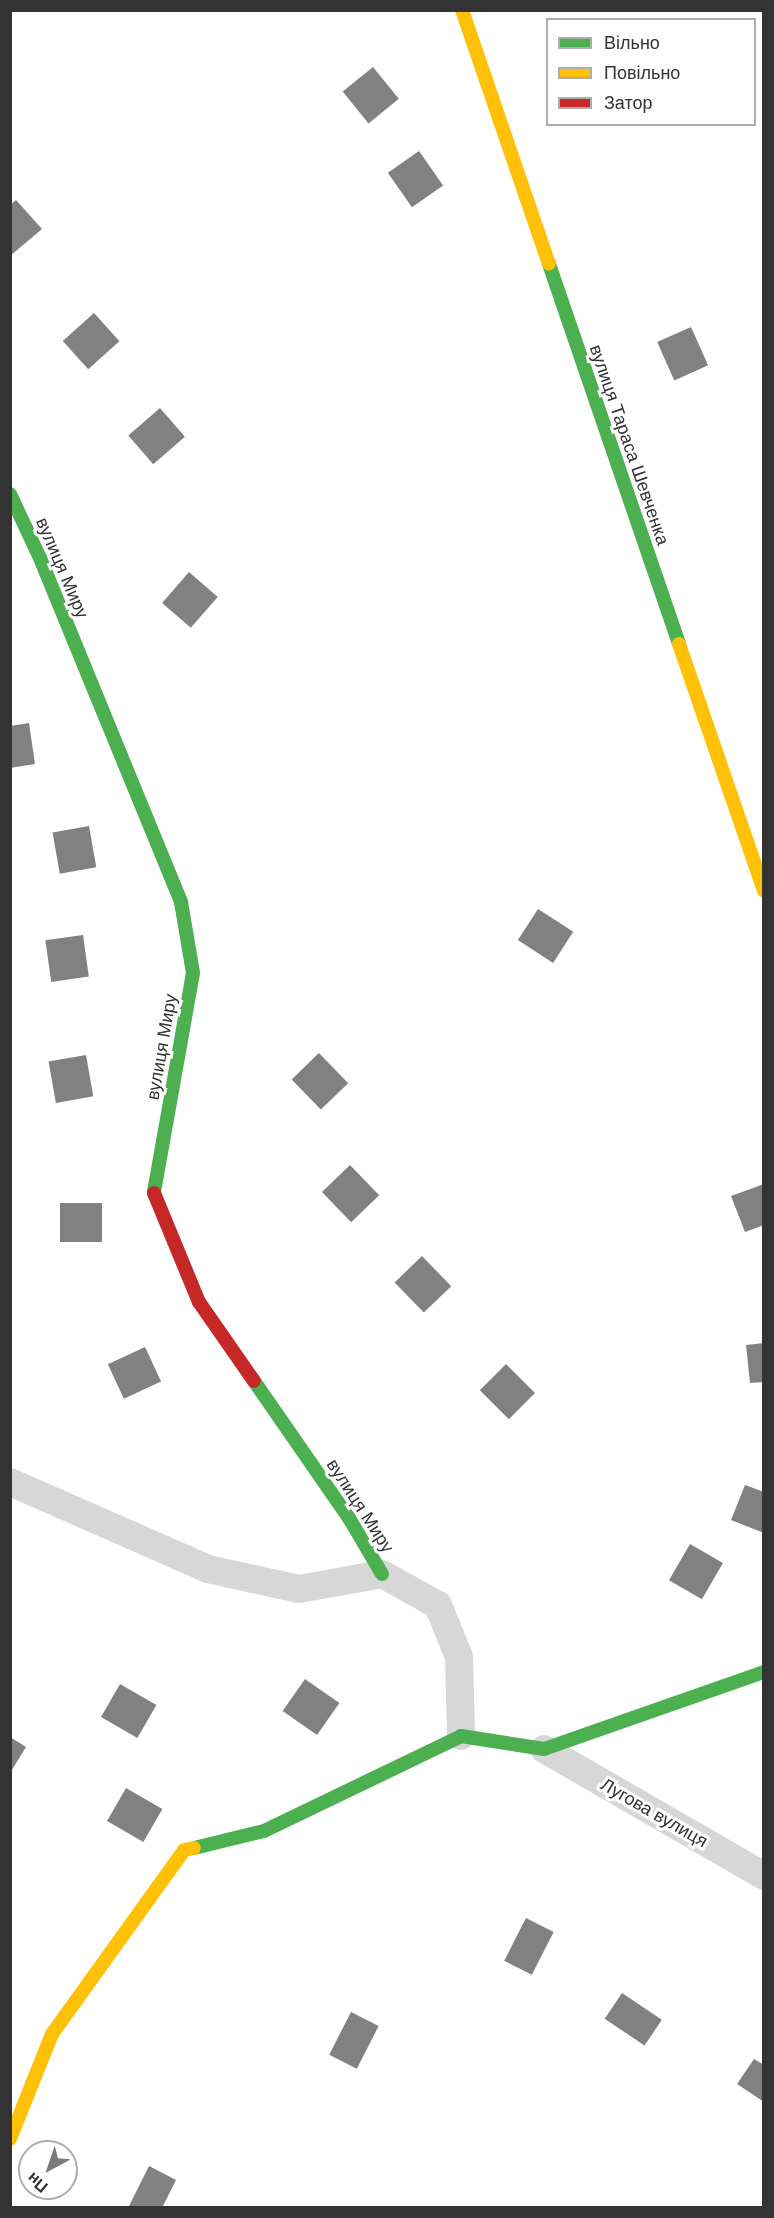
<!DOCTYPE html>
<html>
<head>
<meta charset="utf-8">
<style>
  body { margin:0 }
  #map { position:relative; width:774px; height:2218px; overflow:hidden; background:#fff; font-family:Arial,sans-serif }
  div>[style] { position:absolute }
  [style*='--x'] { left:calc(var(--x)*1px); top:calc(var(--y)*1px); width:calc(var(--w)*1px); rotate:calc(var(--a)*1deg) }
  .building>* { inset:0; background:#818181; transform-origin:0 0 }
  .street>* { height:28px; margin:-14px; padding:0 14px; transform-origin:14px; border-radius:14px; background:#d7d7d7 }
  .fast>* { height:14px; margin:-7px; padding:0 7px; transform-origin:7px; border-radius:7px; background:#4caf50 }
  .slow>* { height:14px; margin:-7px; padding:0 7px; transform-origin:7px; border-radius:7px; background:#ffc107 }
  .jam>* { height:14px; margin:-7px; padding:0 7px; transform-origin:7px; border-radius:7px; background:#c62828 }
  span { translate:-50% -50%; white-space:nowrap; text-align:center; line-height:1.15; -webkit-text-stroke:6px #fff; paint-order:stroke }
  .street-label { font-size:18px; color:#333 }
  .frame { position:absolute; inset:0; border:12px solid #333; pointer-events:none }
  .legend { position:absolute; left:546px; top:18px; width:210px; height:108px; box-sizing:border-box; background:#fff; border:2px solid #adadad; margin:0; padding:8px 10px; list-style:none; font-size:18px; color:#333 }
  .legend li { display:flex; align-items:center; gap:12px; height:30px }
  .legend b { width:30px; border:2px solid #adadad }
  .north { position:absolute; left:18px; top:2140px; width:60px; height:60px; box-sizing:border-box; background:#fff; border:2px solid #adadad; border-radius:50%; rotate:220deg; font-size:16px; font-weight:700; line-height:24px; text-align:center; color:#333 }
  .north::after { content:''; display:block; margin:auto; width:21px; height:27px; background:#7a7a7a; clip-path:polygon(50% 0,100% 100%,50% 72%,0 100%) }
</style>
</head>
<body>
<div id="map">
  <div class="building">
    <i style="left:373px;top:67px;width:41px;height:39px;rotate:51deg"></i>
    <i style="left:419px;top:151px;width:42px;height:38px;rotate:55deg"></i>
    <i style="clip-path:polygon(16px 200px,42px 229px,10px 256px,10px 205px)"></i>
    <i style="left:94px;top:313px;width:38px;height:42px;rotate:48deg"></i>
    <i style="left:691px;top:327px;width:42px;height:37px;rotate:66deg"></i>
    <i style="left:160px;top:408px;width:38px;height:42px;rotate:49deg"></i>
    <i style="left:189px;top:572px;width:38px;height:41px;rotate:41deg"></i>
    <i style="clip-path:polygon(29px 723px,35px 764px,10px 768px,10px 726px)"></i>
    <i style="left:89px;top:826px;width:42px;height:37px;rotate:80deg"></i>
    <i style="left:538px;top:909px;width:42px;height:37px;rotate:33deg"></i>
    <i style="left:83px;top:935px;width:42px;height:38px;rotate:82deg"></i>
    <i style="left:319px;top:1053px;width:42px;height:38px;rotate:46deg"></i>
    <i style="left:86px;top:1055px;width:42px;height:38px;rotate:80deg"></i>
    <i style="left:350px;top:1165px;width:42px;height:39px;rotate:46deg"></i>
    <i style="clip-path:polygon(764px 1184px,764px 1225px,745px 1232px,731px 1196px)"></i>
    <i style="left:60px;top:1203px;width:42px;height:39px"></i>
    <i style="left:422px;top:1256px;width:42px;height:38px;rotate:46deg"></i>
    <i style="clip-path:polygon(764px 1343px,764px 1382px,750px 1383px,746px 1345px)"></i>
    <i style="left:145px;top:1347px;width:38px;height:41px;rotate:65deg"></i>
    <i style="left:506px;top:1364px;width:41px;height:37px;rotate:45deg"></i>
    <i style="clip-path:polygon(745px 1485px,764px 1492px,764px 1533px,731px 1520px)"></i>
    <i style="left:690px;top:1544px;width:38px;height:42px;rotate:30deg"></i>
    <i style="left:305px;top:1679px;width:42px;height:39px;rotate:35deg"></i>
    <i style="left:120px;top:1684px;width:42px;height:38px;rotate:30deg"></i>
    <i style="clip-path:polygon(10px 1737px,26px 1747px,10px 1773px)"></i>
    <i style="left:126px;top:1788px;width:42px;height:38px;rotate:30deg"></i>
    <i style="left:526px;top:1918px;width:31px;height:48px;rotate:27deg"></i>
    <i style="left:622px;top:1993px;width:48px;height:31px;rotate:34deg"></i>
    <i style="left:351px;top:2012px;width:31px;height:48px;rotate:27deg"></i>
    <i style="clip-path:polygon(754px 2059px,764px 2065px,764px 2102px,737px 2084px)"></i>
    <i style="clip-path:polygon(149px 2166px,176px 2180px,162px 2208px,128px 2208px)"></i>
  </div>
  <div class="street">
    <i style="--x:10;--y:1482;--w:216;--a:23.7"></i>
    <i style="--x:208;--y:1569;--w:93;--a:12.4"></i>
    <i style="--x:299;--y:1589;--w:84;--a:-10.2"></i>
    <i style="--x:382;--y:1574;--w:64;--a:29"></i>
    <i style="--x:438;--y:1605;--w:56;--a:68"></i>
    <i style="--x:459;--y:1657;--w:79;--a:88.5"></i>
    <i style="--x:544;--y:1749;--w:254;--a:30"></i>
  </div>
  <div class="fast">
    <i style="--x:549;--y:264;--w:402;--a:71.1"></i>
    <i style="--x:10;--y:494;--w:71;--a:64.9"></i>
    <i style="--x:40;--y:558;--w:372;--a:67.7"></i>
    <i style="--x:181;--y:902;--w:72;--a:80.4"></i>
    <i style="--x:193;--y:973;--w:223;--a:100.1"></i>
    <i style="--x:254;--y:1381;--w:167;--a:55.3"></i>
    <i style="--x:349;--y:1518;--w:65;--a:59.5"></i>
    <i style="--x:194;--y:1848;--w:72;--a:-13.7"></i>
    <i style="--x:264;--y:1831;--w:219;--a:-25.7"></i>
    <i style="--x:461;--y:1736;--w:84;--a:8.9"></i>
    <i style="--x:544;--y:1749;--w:233;--a:-19.3"></i>
  </div>
  <div class="slow">
    <i style="--x:462;--y:10;--w:268;--a:71.1"></i>
    <i style="--x:679;--y:644;--w:261;--a:71"></i>
    <i style="--x:10;--y:2139;--w:113;--a:-68.2"></i>
    <i style="--x:52;--y:2034;--w:226;--a:-54.3"></i>
    <i style="--x:184;--y:1850;--w:10;--a:-11"></i>
  </div>
  <div class="jam">
    <i style="--x:154;--y:1193;--w:118;--a:67.6"></i>
    <i style="--x:199;--y:1302;--w:96;--a:55.2"></i>
  </div>
  <div class="street-label">
    <span style="left:629px;top:445px;rotate:71deg">вулиця Тараса Шевченка</span>
    <span style="left:62px;top:568px;rotate:67deg">вулиця Миру</span>
    <span style="left:162px;top:1047px;rotate:-80deg">вулиця Миру</span>
    <span style="left:360px;top:1506px;rotate:57deg">вулиця Миру</span>
    <span style="left:654px;top:1813px;rotate:30deg">Лугова вулиця</span>
  </div>
  <div class="frame"></div>
  <ul class="legend">
  <li><b style="height:8px;background:#4caf50"></b>Вільно</li>
  <li><b style="height:8px;background:#ffc107"></b>Повільно</li>
  <li><b style="height:8px;background:#c62828"></b>Затор</li>
  </ul>
  <div class="north">Пн</div>
</div>
</body>
</html>
